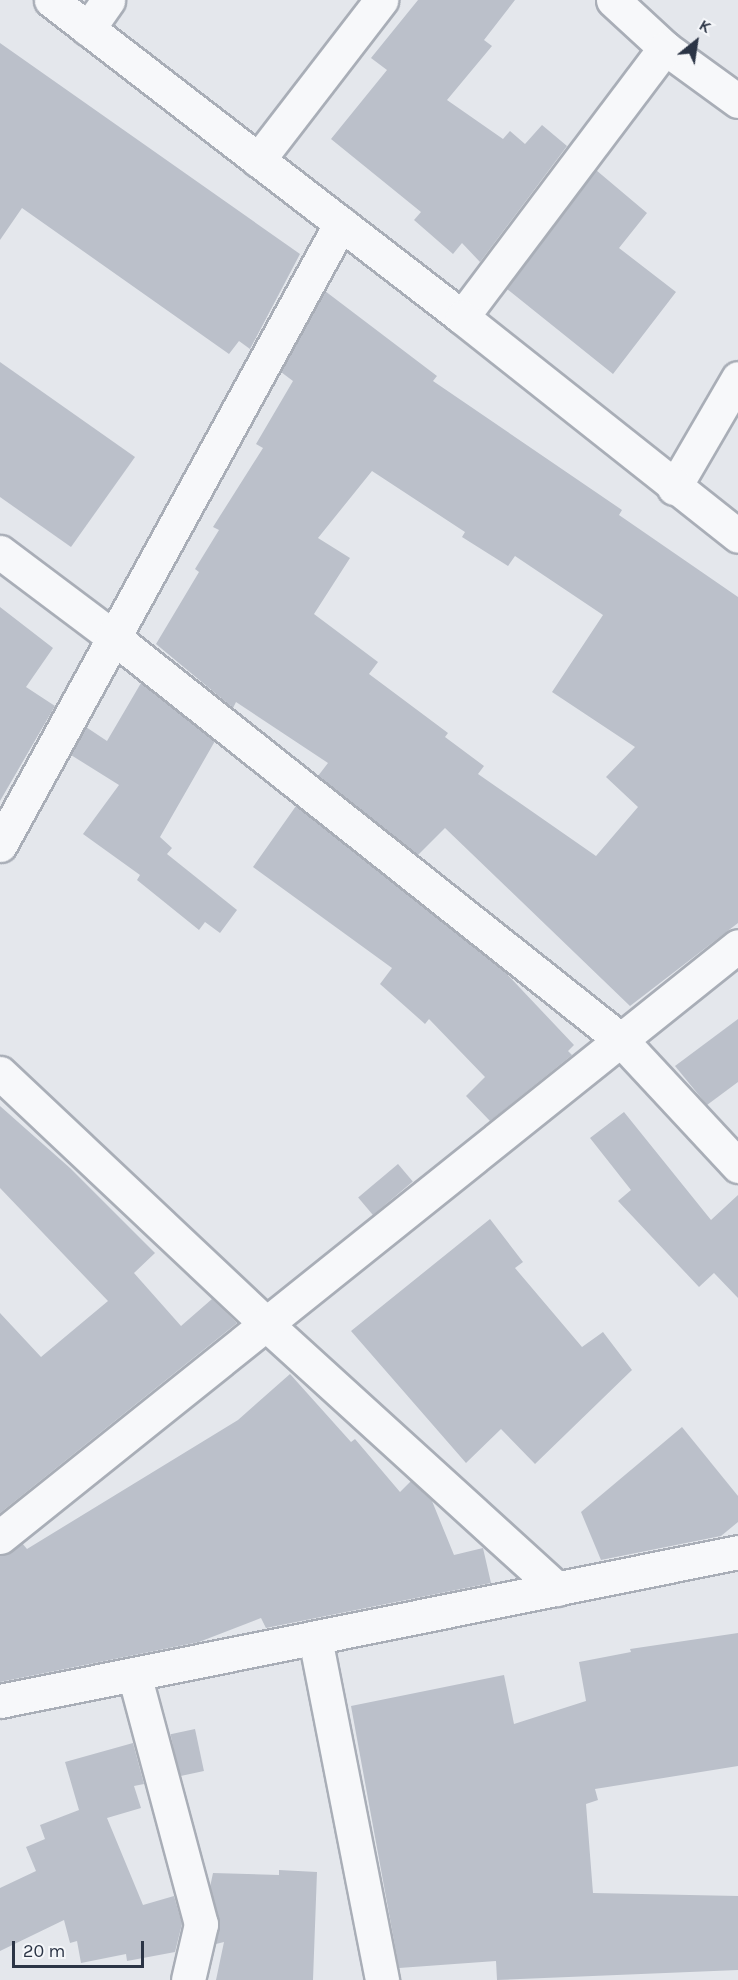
<!DOCTYPE html>
<html>
<head>
<meta charset="utf-8">
<style>
  body { margin:0 }
  #map { position:relative; width:738px; height:1980px; overflow:hidden; background:#e4e7ec; font-family:Karla,sans-serif }
  div>[style] { position:absolute }
  [style*='--x'] { left:calc(var(--x)*1px); top:calc(var(--y)*1px); width:calc(var(--w)*1px); rotate:calc(var(--a)*1deg) }
  .building>* { inset:0; background:#bbc0ca; transform-origin:0 0 }
  .roads { filter:drop-shadow(2px 0 #a9aeb7) drop-shadow(-2px 0 #a9aeb7) drop-shadow(0 2px #a9aeb7) drop-shadow(0 -2px #a9aeb7) }
  .minor>* { height:33px; margin:-16.5px; padding:0 16.5px; transform-origin:16.5px; border-radius:16.5px; background:#f7f8fa }
  .tertiary>* { height:33px; margin:-16.5px; padding:0 16.5px; transform-origin:16.5px; border-radius:16.5px; background:#f7f8fa }
  span { translate:-50% -50%; white-space:nowrap; text-align:center; line-height:1.15; -webkit-text-stroke:4.5px #f4f6f9; paint-order:stroke }
  .north { position:absolute; left:666px; top:12px; width:60px; height:60px; -webkit-text-stroke:4px #f4f6f9; paint-order:stroke; rotate:30deg; font-size:16px; font-weight:700; line-height:24px; text-align:center; color:#2b3445 }
  .north::after { content:''; display:block; margin:auto; width:21px; height:27px; background:#2b3445; clip-path:polygon(50% 0,100% 100%,50% 72%,0 100%) }
  .scale { position:absolute; left:12px; top:1941px; width:132px; height:27px; box-sizing:border-box; border:3px solid #2b3445; border-top:0; padding-left:8px; font-size:18px; line-height:21px; white-space:nowrap; color:#2b3445; -webkit-text-stroke:4px #f4f6f9; paint-order:stroke }
</style>
</head>
<body>
<div id="map">
  <div class="building">
    <i style="clip-path:polygon(418px 0,515px 0,484px 40px,492px 46px,447px 100px,503px 139px,510px 131px,525px 144px,542px 125px,567px 146px,480px 262px,462px 243px,453px 254px,414px 220px,421px 212px,331px 139px,387px 70px,371px 58px)"></i>
    <i style="clip-path:polygon(0 43px,300px 254px,250px 349px,239px 341px,229px 354px,22px 208px,0 240px)"></i>
    <i style="clip-path:polygon(596px 170px,647px 213px,619px 248px,676px 292px,613px 374px,507px 289px)"></i>
    <i style="clip-path:polygon(evenodd,325px 291px,437px 376px,433px 381px,622px 510px,619px 515px,738px 597px,738px 923px,630px 1006px,445px 828px,418px 855px,318px 776px,328px 763px,236px 702px,233px 708px,156px 644px,199px 572px,195px 569px,219px 530px,213px 527px,263px 448px,256px 444px,293px 381px,281px 372px,325px 291px,372px 471px,465px 532px,462px 537px,508px 566px,515px 556px,603px 615px,552px 692px,635px 747px,606px 777px,638px 807px,596px 856px,478px 774px,484px 766px,445px 737px,448px 733px,369px 674px,378px 662px,314px 614px,350px 558px,318px 538px,372px 471px)"></i>
    <i style="clip-path:polygon(0 362px,135px 457px,71px 547px,0 497px)"></i>
    <i style="clip-path:polygon(0 607px,53px 648px,26px 687px,55px 706px,0 801px)"></i>
    <i style="clip-path:polygon(141px 683px,215px 741px,160px 837px,172px 848px,167px 854px,237px 910px,220px 933px,205px 922px,199px 930px,137px 880px,140px 875px,83px 834px,119px 785px,71px 755px,86px 727px,107px 741px)"></i>
    <i style="clip-path:polygon(296px 806px,505px 972px,574px 1045px,568px 1051px,572px 1055px,490px 1121px,466px 1096px,485px 1077px,429px 1019px,425px 1024px,380px 984px,392px 968px,253px 867px)"></i>
    <i style="clip-path:polygon(738px 1019px,738px 1082px,707px 1105px,675px 1066px)"></i>
    <i style="clip-path:polygon(0 1106px,70px 1168px,155px 1253px,134px 1273px,181px 1326px,212px 1299px,237px 1323px,0 1513px,0 1313px,41px 1357px,108px 1301px,0 1188px)"></i>
    <i style="clip-path:polygon(624px 1112px,711px 1220px,738px 1195px,738px 1298px,714px 1273px,699px 1287px,618px 1201px,631px 1190px,590px 1138px)"></i>
    <i style="left:398px;top:1164px;width:23px;height:52px;rotate:50deg"></i>
    <i style="clip-path:polygon(490px 1219px,523px 1262px,515px 1268px,582px 1347px,603px 1332px,632px 1370px,535px 1464px,501px 1429px,466px 1463px,351px 1331px)"></i>
    <i style="clip-path:polygon(290px 1374px,351px 1442px,355px 1439px,400px 1492px,411px 1481px,432px 1501px,454px 1555px,483px 1548px,491px 1583px,266px 1628px,261px 1618px,199px 1642px,0 1682px,0 1555px,22px 1543px,27px 1549px,238px 1420px)"></i>
    <i style="clip-path:polygon(682px 1427px,738px 1496px,738px 1522px,721px 1536px,601px 1560px,581px 1512px)"></i>
    <i style="clip-path:polygon(738px 1633px,738px 1766px,595px 1789px,598px 1800px,586px 1804px,593px 1893px,738px 1896px,738px 1970px,497px 1980px,496px 1961px,399px 1968px,351px 1706px,504px 1675px,514px 1724px,586px 1701px,579px 1662px,631px 1652px,630px 1649px)"></i>
    <i style="left:195px;top:1729px;width:43px;height:25px;rotate:78deg"></i>
    <i style="clip-path:polygon(133px 1743px,144px 1784px,134px 1786px,141px 1808px,107px 1818px,143px 1905px,174px 1896px,182px 1924px,175px 1952px,127px 1961px,126px 1954px,81px 1963px,77px 1941px,70px 1943px,64px 1920px,0 1951px,0 1888px,36px 1871px,26px 1847px,45px 1839px,40px 1825px,79px 1810px,65px 1762px)"></i>
    <i style="clip-path:polygon(279px 1870px,317px 1872px,313px 1980px,216px 1980px,224px 1942px,216px 1944px,219px 1920px,210px 1887px,213px 1873px,279px 1875px)"></i>
  </div>
  <div class="roads">
    <div class="minor">
      <i style="--x:613;--y:0;--w:71;--a:42.7"></i>
      <i style="--x:665;--y:48;--w:90;--a:36"></i>
      <i style="--x:88;--y:29;--w:35;--a:-55"></i>
      <i style="--x:258;--y:160;--w:202;--a:-52.4"></i>
      <i style="--x:462;--y:317;--w:337;--a:-53"></i>
      <i style="--x:674;--y:488;--w:127;--a:-59.8"></i>
      <i style="--x:0;--y:552;--w:140;--a:36.9"></i>
      <i style="--x:112;--y:636;--w:650;--a:38.44"></i>
      <i style="--x:621;--y:1040;--w:172;--a:47.1"></i>
      <i style="--x:0;--y:845;--w:709;--a:-61.27"></i>
      <i style="--x:0;--y:1073;--w:366;--a:43.3"></i>
      <i style="--x:266;--y:1324;--w:394;--a:42.3"></i>
      <i style="--x:0;--y:1537;--w:945;--a:-38.69"></i>
      <i style="--x:315;--y:1638;--w:349;--a:78.9"></i>
      <i style="--x:134;--y:1674;--w:259;--a:75"></i>
      <i style="--x:201;--y:1924;--w:57;--a:103.1"></i>
    </div>
    <div class="tertiary">
      <i style="--x:51;--y:0;--w:519;--a:37.64"></i>
      <i style="--x:462;--y:317;--w:352;--a:38.4"></i>
      <i style="--x:0;--y:1701;--w:753;--a:-11.41"></i>
    </div>
  </div>
  <div class="north">K</div>
  <div class="scale">20 m</div>
</div>
</body>
</html>
